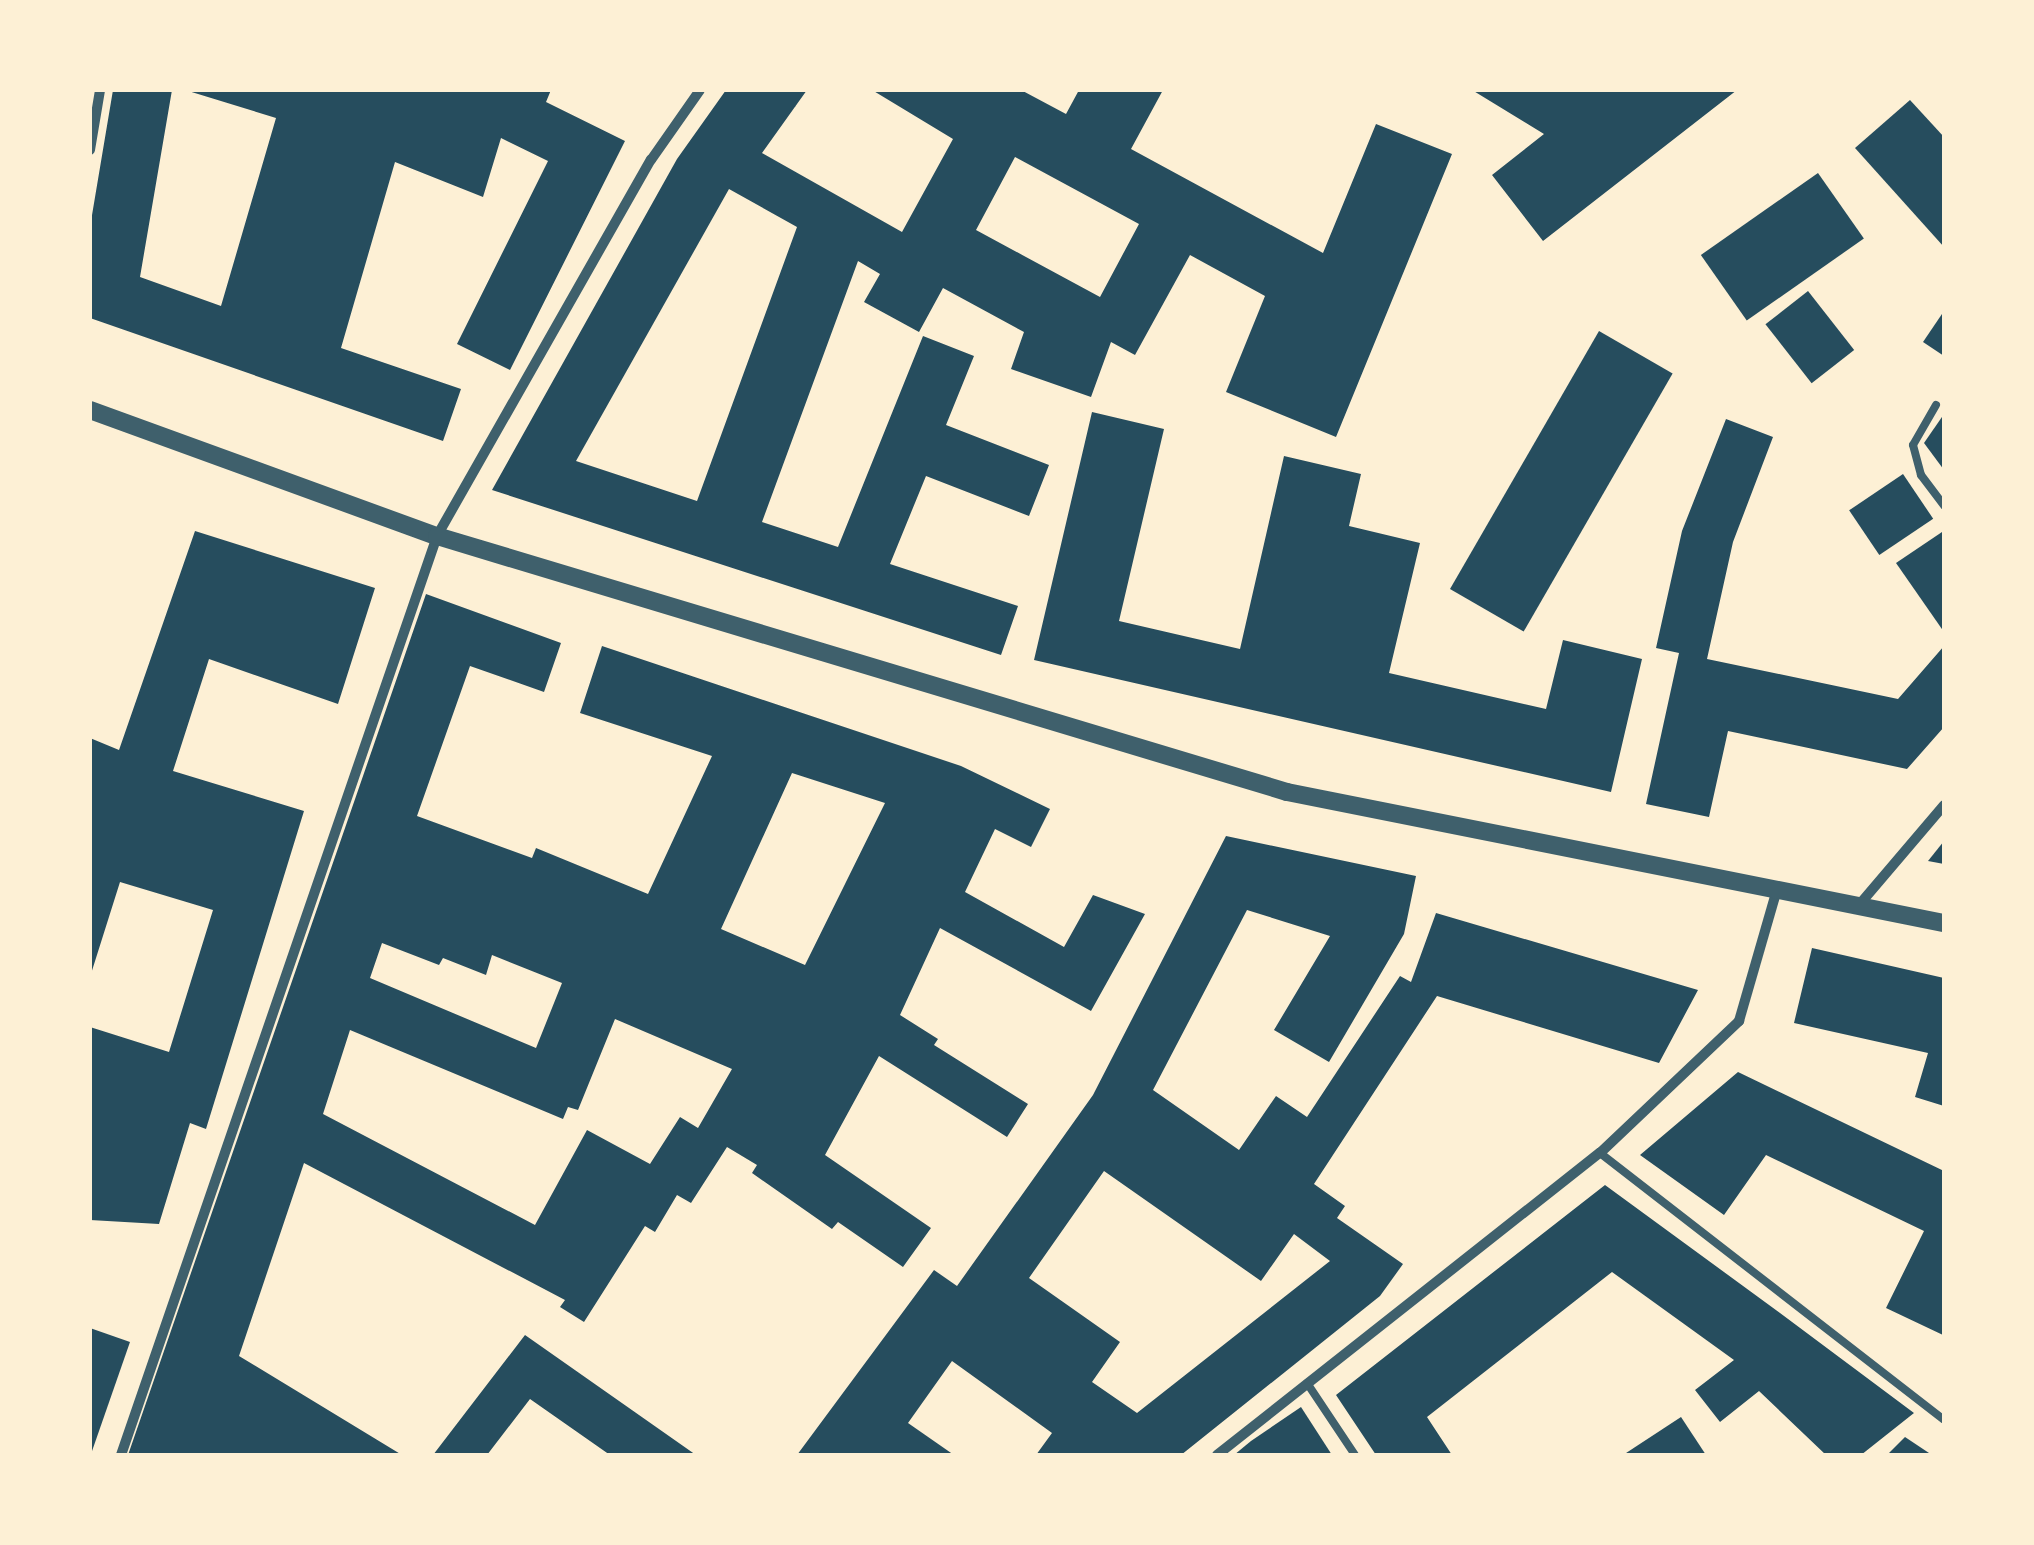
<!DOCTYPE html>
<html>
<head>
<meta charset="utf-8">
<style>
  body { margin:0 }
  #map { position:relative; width:2034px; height:1545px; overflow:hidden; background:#fdf0d5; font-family:Raleway,sans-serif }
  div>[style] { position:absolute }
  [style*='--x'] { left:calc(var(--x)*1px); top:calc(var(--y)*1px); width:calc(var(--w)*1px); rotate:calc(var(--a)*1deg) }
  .building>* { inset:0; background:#264d5e; transform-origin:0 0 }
  .service>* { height:8px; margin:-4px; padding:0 4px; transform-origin:4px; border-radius:4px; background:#3f606c }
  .minor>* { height:10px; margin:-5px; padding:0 5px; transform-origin:5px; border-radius:5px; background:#3f606c }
  .tertiary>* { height:18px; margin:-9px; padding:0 9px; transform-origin:9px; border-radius:9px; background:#3f606c }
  span { translate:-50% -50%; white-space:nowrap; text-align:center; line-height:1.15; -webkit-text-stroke:10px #fdf0d5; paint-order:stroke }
  .frame { position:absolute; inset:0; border:92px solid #fdf0d5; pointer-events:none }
</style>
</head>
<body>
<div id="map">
  <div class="building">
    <i style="clip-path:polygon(113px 90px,172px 90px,140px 277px,221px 306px,276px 118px,185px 90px,551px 90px,546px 102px,625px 141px,510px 370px,457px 344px,548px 161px,501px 138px,483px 197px,395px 162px,341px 348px,461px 389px,443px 441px,90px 318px,90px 227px)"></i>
    <i style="clip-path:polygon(evenodd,726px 90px,807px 90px,762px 153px,902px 232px,953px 139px,872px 90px,1021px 90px,1066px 114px,1079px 90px,1163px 90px,1131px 149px,1323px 253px,1376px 124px,1452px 154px,1336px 437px,1226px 392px,1265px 296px,1190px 255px,1135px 355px,1111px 342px,1091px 397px,1011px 369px,1024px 332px,943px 288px,919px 332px,864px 302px,880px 274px,858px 261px,762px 522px,838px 547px,923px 336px,974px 356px,946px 425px,1049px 465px,1029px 516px,926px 476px,890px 564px,1018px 606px,1001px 655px,492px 490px,677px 159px,726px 90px,1015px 157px,1139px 224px,1100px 297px,976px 230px,1015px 157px,726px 90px,729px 189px,797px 227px,697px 501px,576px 461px,729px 189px)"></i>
    <i style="clip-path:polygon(1472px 90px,1737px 90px,1543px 241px,1492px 175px,1544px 134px)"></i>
    <i style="clip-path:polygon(1910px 100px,1944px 137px,1944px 247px,1855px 148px)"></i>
    <i style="left:1818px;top:173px;width:80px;height:143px;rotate:55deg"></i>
    <i style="left:1808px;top:291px;width:75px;height:54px;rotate:52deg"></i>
    <i style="clip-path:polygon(1944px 311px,1944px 356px,1923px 342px)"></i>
    <i style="left:1599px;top:331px;width:85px;height:298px;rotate:30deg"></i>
    <i style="clip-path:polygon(1092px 412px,1164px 429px,1119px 621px,1240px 649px,1284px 456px,1361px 474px,1349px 526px,1420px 543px,1389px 673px,1546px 709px,1563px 640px,1642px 659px,1611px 792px,1034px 660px)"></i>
    <i style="clip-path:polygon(1944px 414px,1944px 470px,1924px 443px)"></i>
    <i style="clip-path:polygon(1726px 419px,1773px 437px,1733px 542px,1707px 659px,1898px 699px,1944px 646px,1944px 727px,1907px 769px,1728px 731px,1709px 817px,1646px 804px,1679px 653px,1656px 648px,1682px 531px)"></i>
    <i style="left:1903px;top:474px;width:54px;height:65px;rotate:56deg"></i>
    <i style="clip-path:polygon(195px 531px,375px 588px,338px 704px,209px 659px,173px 771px,304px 811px,206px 1129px,190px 1123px,159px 1224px,90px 1220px,90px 1027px,169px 1052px,213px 910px,120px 882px,90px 977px,90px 738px,119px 750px)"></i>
    <i style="clip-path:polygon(1942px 532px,1944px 534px,1944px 632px,1896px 563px)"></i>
    <i style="clip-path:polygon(evenodd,426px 594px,561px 643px,544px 692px,470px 666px,417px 816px,532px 858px,536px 848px,648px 894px,712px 756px,580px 713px,602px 646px,961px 766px,1050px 809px,1031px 847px,995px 829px,965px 892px,1064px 947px,1093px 895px,1145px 914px,1091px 1011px,940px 928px,900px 1015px,938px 1039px,934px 1045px,1028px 1104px,1007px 1137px,879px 1056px,825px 1155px,931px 1228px,903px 1267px,838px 1222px,832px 1229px,752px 1173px,757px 1165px,727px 1147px,691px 1203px,677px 1195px,655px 1232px,645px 1226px,584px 1322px,560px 1307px,565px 1300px,304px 1163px,239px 1356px,402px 1455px,128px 1455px,426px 594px,792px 773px,885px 803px,805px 965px,721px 929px,792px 773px,426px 594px,382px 943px,439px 965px,443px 958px,486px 975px,492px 955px,562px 983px,536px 1048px,370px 978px,382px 943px,426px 594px,615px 1019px,732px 1069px,698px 1128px,680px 1117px,650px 1164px,587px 1130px,535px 1225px,323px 1114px,350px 1030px,563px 1119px,568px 1107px,578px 1110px,615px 1019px)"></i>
    <i style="clip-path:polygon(evenodd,1226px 836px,1416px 876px,1404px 934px,1329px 1062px,1274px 1030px,1330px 936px,1247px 910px,1153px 1090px,1239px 1150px,1276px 1096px,1307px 1117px,1400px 976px,1411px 982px,1436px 913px,1698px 990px,1659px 1063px,1437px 996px,1314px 1184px,1345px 1206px,1337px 1218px,1403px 1264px,1380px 1296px,1181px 1455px,1036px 1455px,1052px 1433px,952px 1361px,908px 1423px,954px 1455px,797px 1455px,934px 1270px,957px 1286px,1093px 1095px,1226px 836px,1104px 1171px,1261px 1281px,1294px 1234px,1330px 1261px,1137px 1413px,1092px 1382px,1120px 1342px,1029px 1278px,1104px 1171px)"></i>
    <i style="clip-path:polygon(1944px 841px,1944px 864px,1928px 861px)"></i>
    <i style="clip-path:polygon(1812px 948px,1944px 978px,1944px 1106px,1915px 1097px,1928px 1053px,1794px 1023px)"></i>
    <i style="clip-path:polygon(1738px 1072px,1944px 1171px,1943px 1335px,1886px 1308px,1924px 1231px,1766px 1155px,1724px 1215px,1640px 1155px)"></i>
    <i style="clip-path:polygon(1605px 1185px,1780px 1313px,1914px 1413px,1861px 1455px,1826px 1455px,1759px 1391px,1720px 1422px,1695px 1390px,1734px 1360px,1612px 1272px,1427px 1417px,1452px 1455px,1376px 1455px,1336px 1395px)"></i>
    <i style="clip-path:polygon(90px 1328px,130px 1342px,91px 1454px,90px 1454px)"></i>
    <i style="clip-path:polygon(525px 1335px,696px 1455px,610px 1455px,530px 1399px,487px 1455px,433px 1455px)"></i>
    <i style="clip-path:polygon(1301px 1407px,1332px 1455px,1234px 1455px,1251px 1441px)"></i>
    <i style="clip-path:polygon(1681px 1417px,1706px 1455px,1623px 1455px)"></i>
    <i style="clip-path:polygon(1905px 1437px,1932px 1455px,1887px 1455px)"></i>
  </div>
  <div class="service">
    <i style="--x:1936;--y:405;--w:46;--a:119.9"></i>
    <i style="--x:1913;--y:445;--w:31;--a:75"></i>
    <i style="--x:1921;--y:475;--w:39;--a:53"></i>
    <i style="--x:1600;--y:1153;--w:435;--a:37.8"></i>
    <i style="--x:1307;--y:1383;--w:87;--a:56.3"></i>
  </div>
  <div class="minor">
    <i style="--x:90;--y:150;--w:61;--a:-80.5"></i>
    <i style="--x:1859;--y:905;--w:131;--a:-49.6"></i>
    <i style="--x:121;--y:1455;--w:972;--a:-71.02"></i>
    <i style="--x:437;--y:536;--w:433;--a:-60.4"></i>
    <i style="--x:651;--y:160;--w:85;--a:-55"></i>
    <i style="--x:1217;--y:1455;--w:488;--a:-38.3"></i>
    <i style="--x:1600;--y:1153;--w:192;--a:-43.5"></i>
    <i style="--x:1739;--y:1021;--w:137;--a:-73.9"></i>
  </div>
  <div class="tertiary">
    <i style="--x:90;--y:410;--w:369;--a:20"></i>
    <i style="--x:437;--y:536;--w:888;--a:16.76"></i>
    <i style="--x:1287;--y:792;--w:670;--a:11.28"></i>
  </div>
  <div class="frame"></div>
</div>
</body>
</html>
